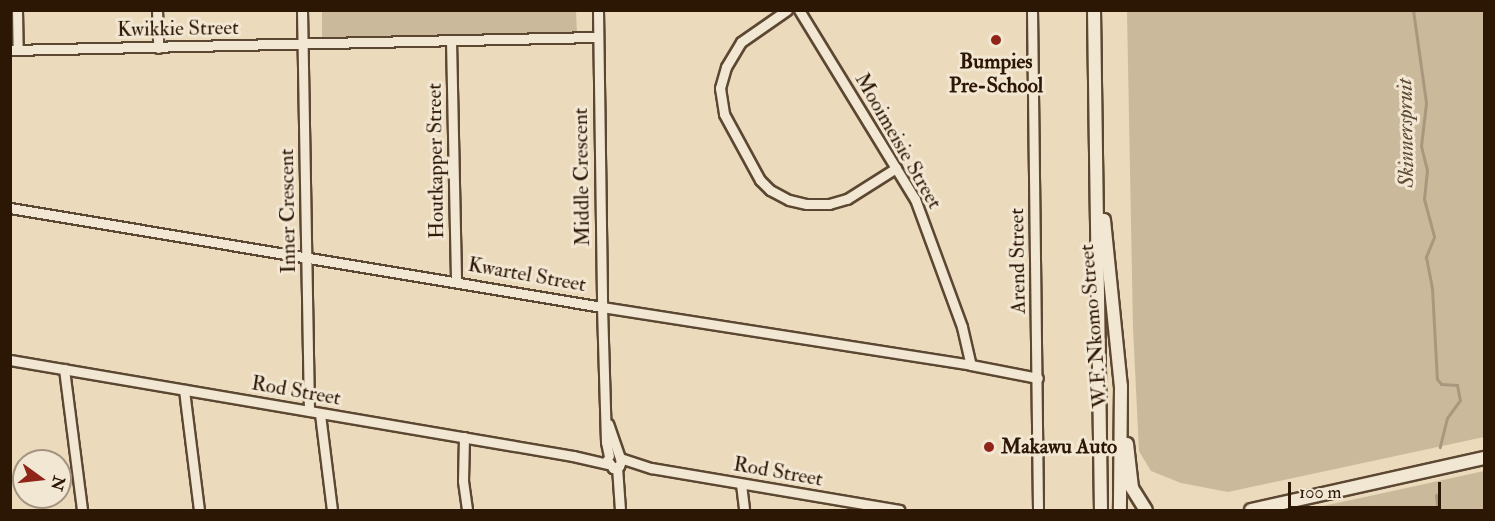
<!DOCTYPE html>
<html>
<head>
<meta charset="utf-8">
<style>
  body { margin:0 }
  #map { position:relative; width:1495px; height:521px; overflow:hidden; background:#ebdabb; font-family:"IM FELL Double Pica",serif }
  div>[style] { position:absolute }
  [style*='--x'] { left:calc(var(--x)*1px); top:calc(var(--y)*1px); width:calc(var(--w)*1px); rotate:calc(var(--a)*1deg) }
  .green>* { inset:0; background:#cbb99c }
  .stream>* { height:3px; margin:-1.5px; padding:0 1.5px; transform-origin:1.5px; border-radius:1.5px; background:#aa977d }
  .roads { filter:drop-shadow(2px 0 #5c4732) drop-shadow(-2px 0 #5c4732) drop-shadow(0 2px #5c4732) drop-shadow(0 -2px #5c4732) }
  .street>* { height:9px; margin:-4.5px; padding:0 4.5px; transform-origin:4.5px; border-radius:4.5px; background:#f2e7d3 }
  .secondary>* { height:12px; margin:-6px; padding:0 6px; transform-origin:6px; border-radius:6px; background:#f2e7d3 }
  .dots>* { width:16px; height:16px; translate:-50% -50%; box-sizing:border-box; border:3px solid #f2e7d3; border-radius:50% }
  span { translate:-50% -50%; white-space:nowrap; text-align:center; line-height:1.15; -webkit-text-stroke:6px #f2e7d3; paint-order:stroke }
  .street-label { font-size:21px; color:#2c1604 }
  .poi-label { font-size:21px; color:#2c1604; font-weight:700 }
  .left { translate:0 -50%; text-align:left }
  .water-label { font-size:22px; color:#5e4a34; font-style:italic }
  .frame { position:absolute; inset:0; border:12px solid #2c1604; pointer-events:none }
  .north { position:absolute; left:12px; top:449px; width:60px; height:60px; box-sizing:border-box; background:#f2e7d3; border:2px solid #a39380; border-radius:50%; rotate:105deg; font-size:16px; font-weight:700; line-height:24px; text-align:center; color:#2c1604 }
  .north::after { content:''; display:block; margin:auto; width:21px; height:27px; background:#8f2418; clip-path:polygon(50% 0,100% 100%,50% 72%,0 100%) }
  .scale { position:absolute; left:1288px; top:482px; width:153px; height:27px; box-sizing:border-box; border:3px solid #2c1604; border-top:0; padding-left:8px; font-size:18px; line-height:21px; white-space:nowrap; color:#2c1604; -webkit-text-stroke:4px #f2e7d3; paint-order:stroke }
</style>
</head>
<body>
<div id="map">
  <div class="green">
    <i style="clip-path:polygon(322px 11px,576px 11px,577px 34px,322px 38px)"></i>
    <i style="clip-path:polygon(1127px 11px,1484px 11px,1484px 437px,1228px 492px,1181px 483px,1151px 471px,1139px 451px,1133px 328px)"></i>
    <i style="clip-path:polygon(1484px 471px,1484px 510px,1304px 510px,1379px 494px)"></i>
  </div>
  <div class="stream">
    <i style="--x:1413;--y:10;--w:94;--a:82"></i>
    <i style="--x:1426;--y:103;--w:43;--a:96.6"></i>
    <i style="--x:1421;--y:146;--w:25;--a:76"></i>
    <i style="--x:1427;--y:170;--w:29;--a:96"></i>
    <i style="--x:1424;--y:199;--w:39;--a:75"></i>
    <i style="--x:1434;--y:237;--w:22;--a:112"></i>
    <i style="--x:1426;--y:257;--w:32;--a:79"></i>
    <i style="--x:1432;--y:288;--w:91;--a:86.9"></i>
    <i style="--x:1437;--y:379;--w:6;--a:51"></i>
    <i style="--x:1441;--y:384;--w:16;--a:4"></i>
    <i style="--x:1457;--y:385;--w:15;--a:79"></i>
    <i style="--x:1460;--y:400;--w:22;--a:126"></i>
    <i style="--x:1447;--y:418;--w:30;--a:104"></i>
    <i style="--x:1436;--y:495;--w:15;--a:82"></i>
  </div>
  <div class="roads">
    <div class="street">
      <i style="--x:17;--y:10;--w:39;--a:89"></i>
      <i style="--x:157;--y:10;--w:38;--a:88"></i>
      <i style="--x:302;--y:10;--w:401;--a:89"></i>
      <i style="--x:598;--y:10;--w:297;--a:89.2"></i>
      <i style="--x:602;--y:307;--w:135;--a:88.3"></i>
      <i style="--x:606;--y:442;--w:14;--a:78"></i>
      <i style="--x:787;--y:10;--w:56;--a:145.2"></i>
      <i style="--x:741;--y:42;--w:29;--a:121"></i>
      <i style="--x:726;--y:67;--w:22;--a:106"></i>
      <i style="--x:720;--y:88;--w:26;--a:81"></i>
      <i style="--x:724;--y:114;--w:75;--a:61.4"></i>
      <i style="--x:760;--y:180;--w:14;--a:45"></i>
      <i style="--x:770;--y:190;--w:21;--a:28"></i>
      <i style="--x:789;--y:200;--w:18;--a:13"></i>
      <i style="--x:807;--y:204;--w:22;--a:0"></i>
      <i style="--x:829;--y:204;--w:19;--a:-16"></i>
      <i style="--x:847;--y:199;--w:58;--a:-32.3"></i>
      <i style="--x:799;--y:10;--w:222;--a:58.5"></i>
      <i style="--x:915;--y:199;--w:136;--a:69.8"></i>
      <i style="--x:962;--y:327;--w:39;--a:77"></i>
      <i style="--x:1032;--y:10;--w:500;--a:89.31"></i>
      <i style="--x:451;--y:40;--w:241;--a:88.8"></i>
      <i style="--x:10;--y:50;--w:588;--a:-1.27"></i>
      <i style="--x:10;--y:208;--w:600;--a:9.49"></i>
      <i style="--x:602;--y:307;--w:374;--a:8.9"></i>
      <i style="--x:971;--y:365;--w:68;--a:11"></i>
      <i style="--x:10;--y:360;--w:571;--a:9.68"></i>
      <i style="--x:573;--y:456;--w:36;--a:13"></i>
      <i style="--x:64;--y:369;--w:142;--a:82.7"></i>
      <i style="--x:184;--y:390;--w:121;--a:82.9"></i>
      <i style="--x:320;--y:414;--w:97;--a:82.9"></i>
      <i style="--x:464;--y:437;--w:44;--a:91.3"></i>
      <i style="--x:463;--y:481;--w:29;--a:82"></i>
      <i style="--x:620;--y:458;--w:33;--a:18"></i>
      <i style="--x:651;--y:468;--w:252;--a:9.6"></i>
      <i style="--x:607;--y:460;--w:10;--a:53"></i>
      <i style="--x:613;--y:468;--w:6;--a:-18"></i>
      <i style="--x:619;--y:466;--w:5;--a:-68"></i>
      <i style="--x:621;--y:461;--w:39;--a:-109"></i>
      <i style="--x:617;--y:467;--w:43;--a:86"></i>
      <i style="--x:741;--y:484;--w:26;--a:83"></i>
    </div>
    <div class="secondary">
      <i style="--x:1094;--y:10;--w:500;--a:89.2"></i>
      <i style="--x:1104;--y:220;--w:167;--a:84.2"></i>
      <i style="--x:1121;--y:386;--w:124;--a:90.5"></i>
      <i style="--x:1127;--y:444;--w:44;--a:83.5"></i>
      <i style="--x:1132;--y:488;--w:26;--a:58"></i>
      <i style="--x:1251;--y:510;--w:239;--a:-12.6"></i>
    </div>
  </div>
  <div class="dots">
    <i style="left:996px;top:40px;background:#8f2418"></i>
    <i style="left:989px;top:447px;background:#8f2418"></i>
  </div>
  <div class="street-label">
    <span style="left:178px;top:29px;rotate:-1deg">Kwikkie Street</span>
    <span style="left:898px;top:141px;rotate:60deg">Mooimeisie Street</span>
    <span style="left:436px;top:161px;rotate:-91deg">Houtkapper Street</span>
    <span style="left:582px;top:177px;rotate:-91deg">Middle Crescent</span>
    <span style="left:288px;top:211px;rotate:-91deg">Inner Crescent</span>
    <span style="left:1018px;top:261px;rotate:-91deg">Arend Street</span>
    <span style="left:527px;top:275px;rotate:10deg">Kwartel Street</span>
    <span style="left:1094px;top:326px;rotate:-95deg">W.F. Nkomo Street</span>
    <span style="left:296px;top:391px;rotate:10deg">Rod Street</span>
    <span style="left:778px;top:472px;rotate:10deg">Rod Street</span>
  </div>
  <div class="poi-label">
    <span style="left:996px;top:74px">Bumpies<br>Pre-School</span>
    <span class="left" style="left:1001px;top:447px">Makawu Auto</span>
  </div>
  <div class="water-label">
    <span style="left:1406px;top:133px;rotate:-91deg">Skinnerspruit</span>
  </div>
  <div class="frame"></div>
  <div class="north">N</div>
  <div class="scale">100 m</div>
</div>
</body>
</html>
